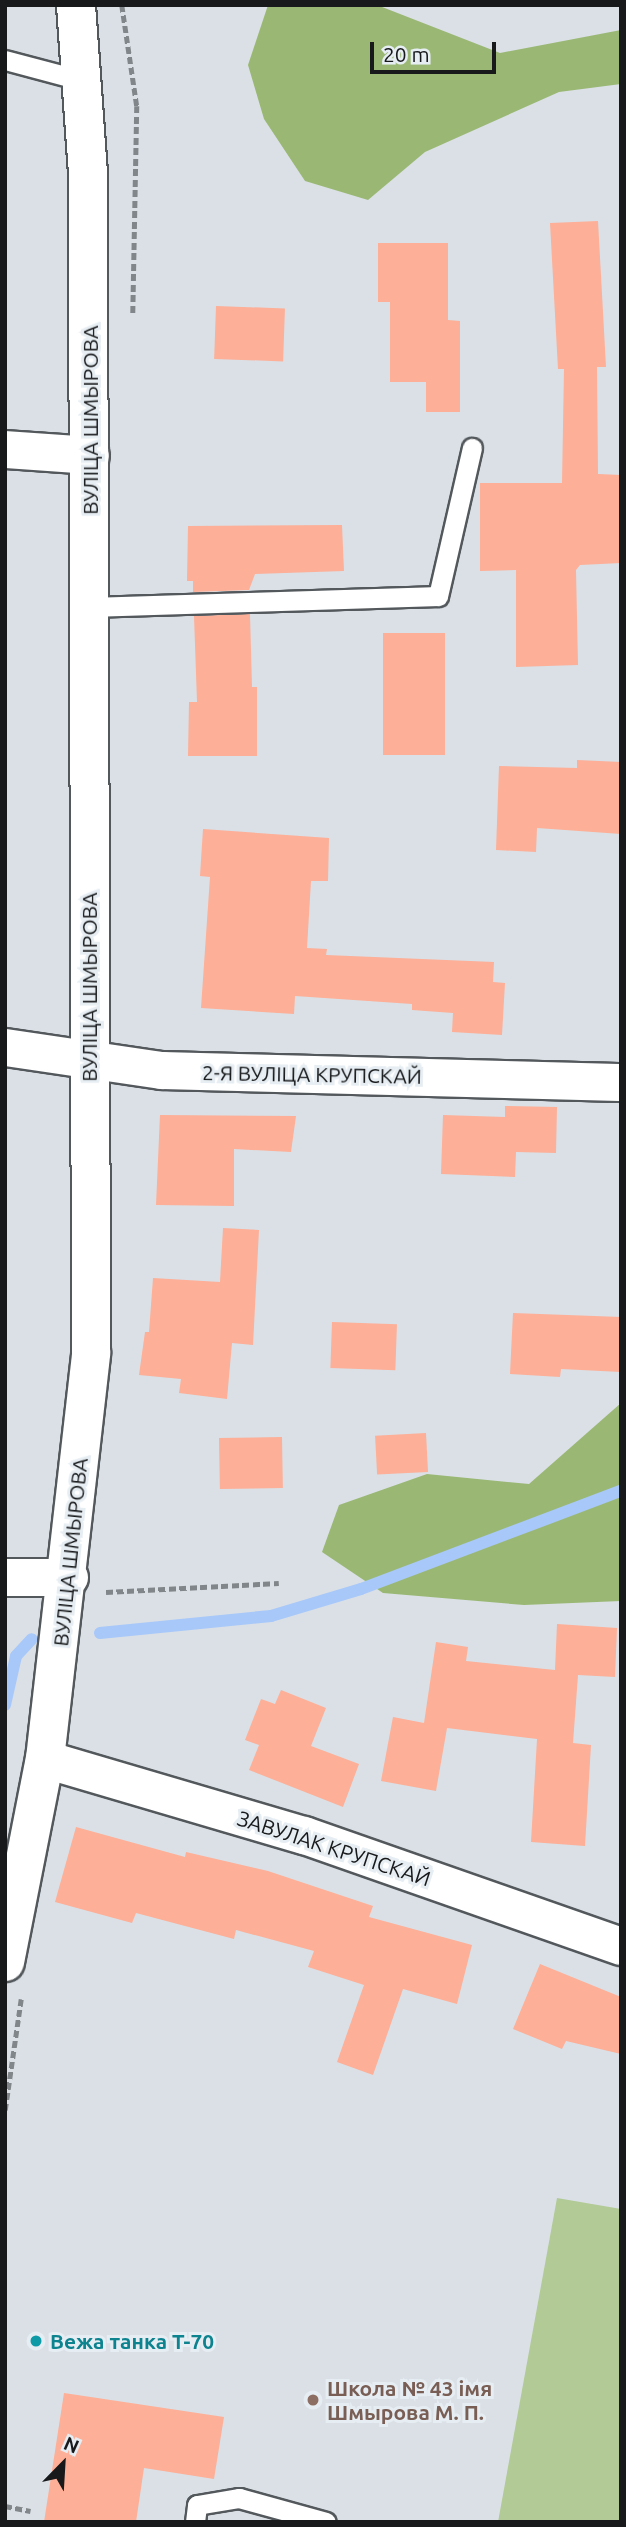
<!DOCTYPE html>
<html>
<head>
<meta charset="utf-8">
<style>
  body { margin:0 }
  #map { position:relative; width:626px; height:2527px; overflow:hidden; background:#dae0e6; font-family:Ubuntu,sans-serif }
  div>[style] { position:absolute }
  [style*='--x'] { left:calc(var(--x)*1px); top:calc(var(--y)*1px); width:calc(var(--w)*1px); rotate:calc(var(--a)*1deg) }
  .green>* { inset:0; background:#b2ca96 }
  .forest>* { inset:0; background:#9ab874 }
  .stream>* { height:12px; margin:-6px; padding:0 6px; transform-origin:6px; border-radius:6px; background:#a8c8f9 }
  .building>* { inset:0; background:#fdaf97; transform-origin:0 0 }
  .path>* { height:4.5px; margin-top:-2.25px; transform-origin:0; background:repeating-linear-gradient(90deg,#81868a 0 7px,transparent 0 10.5px) }
  .roads { filter:drop-shadow(2px 0 #53585c) drop-shadow(-2px 0 #53585c) drop-shadow(0 2px #53585c) drop-shadow(0 -2px #53585c) }
  .lane>* { height:19px; margin:-9.5px; padding:0 9.5px; transform-origin:9.5px; border-radius:9.5px; background:#fff }
  .street>* { height:37px; margin:-18.5px; padding:0 18.5px; transform-origin:18.5px; border-radius:18.5px; background:#fff }
  .secondary>* { height:38px; margin:-19px; padding:0 19px; transform-origin:19px; border-radius:19px; background:#fff }
  .dots>* { width:19px; height:19px; translate:-50% -50%; box-sizing:border-box; border:4px solid #e7eef3; border-radius:50% }
  span { translate:-50% -50%; white-space:nowrap; text-align:center; line-height:1.15; -webkit-text-stroke:6px #e7eef3; paint-order:stroke }
  .street-label { font-size:21px; color:#17191b }
  .culture-label { font-size:21px; color:#0d838f; font-weight:700 }
  .left { translate:0 -50%; text-align:left }
  .education-label { font-size:21px; color:#785e54; font-weight:700 }
  .frame { position:absolute; inset:0; border:7px solid #17191b; pointer-events:none }
  .north { position:absolute; left:28px; top:2429px; width:70px; height:70px; -webkit-text-stroke:5px #e7eef3; paint-order:stroke; rotate:24deg; font-size:19px; font-weight:700; line-height:28px; text-align:center; color:#17191b }
  .north::after { content:''; display:block; margin:auto; width:24px; height:32px; background:#17191b; clip-path:polygon(50% 0,100% 100%,50% 72%,0 100%) }
  .scale { position:absolute; left:370px; top:42px; width:126px; height:32px; box-sizing:border-box; border:4px solid #17191b; border-top:0; padding-left:9px; font-size:21px; line-height:24px; white-space:nowrap; color:#17191b; -webkit-text-stroke:5px #e7eef3; paint-order:stroke }
</style>
</head>
<body>
<div id="map">
  <div class="green">
    <i style="clip-path:polygon(557px 2198px,621px 2209px,621px 2522px,498px 2522px)"></i>
  </div>
  <div class="forest">
    <i style="clip-path:polygon(268px 5px,377px 5px,500px 53px,621px 30px,621px 84px,559px 92px,425px 152px,368px 200px,305px 181px,264px 119px,248px 65px)"></i>
    <i style="clip-path:polygon(621px 1403px,621px 1601px,524px 1605px,383px 1593px,322px 1552px,339px 1505px,427px 1474px,529px 1484px)"></i>
  </div>
  <div class="stream">
    <i style="--x:100;--y:1633;--w:172;--a:-5.7"></i>
    <i style="--x:271;--y:1616;--w:94;--a:-16.7"></i>
    <i style="--x:361;--y:1589;--w:278;--a:-20.7"></i>
    <i style="--x:5;--y:1705;--w:50;--a:-77.3"></i>
    <i style="--x:16;--y:1656;--w:23;--a:-47"></i>
  </div>
  <div class="building">
    <i style="clip-path:polygon(598px 221px,606px 367px,597px 367px,598px 474px,621px 475px,621px 563px,580px 565px,576px 570px,578px 665px,516px 667px,516px 570px,480px 571px,480px 483px,562px 483px,564px 369px,558px 369px,550px 223px)"></i>
    <i style="clip-path:polygon(378px 243px,448px 243px,448px 320px,460px 321px,460px 412px,426px 412px,426px 382px,390px 382px,390px 302px,378px 302px)"></i>
    <i style="left:216px;top:306px;width:69px;height:53px;rotate:2deg"></i>
    <i style="clip-path:polygon(342px 525px,344px 571px,255px 574px,249px 590px,193px 592px,193px 581px,187px 581px,188px 526px)"></i>
    <i style="clip-path:polygon(250px 614px,252px 687px,257px 687px,257px 756px,188px 756px,189px 702px,197px 702px,194px 616px)"></i>
    <i style="left:445px;top:633px;width:122px;height:62px;rotate:90deg"></i>
    <i style="clip-path:polygon(577px 760px,621px 762px,621px 834px,537px 828px,536px 852px,496px 850px,499px 766px,577px 768px)"></i>
    <i style="clip-path:polygon(203px 829px,329px 838px,328px 881px,311px 881px,307px 948px,327px 949px,326px 955px,494px 962px,493px 982px,505px 983px,502px 1035px,452px 1032px,453px 1013px,412px 1010px,412px 1004px,295px 996px,294px 1014px,201px 1008px,210px 877px,200px 876px)"></i>
    <i style="clip-path:polygon(505px 1106px,557px 1107px,556px 1153px,516px 1152px,515px 1177px,441px 1174px,443px 1115px,505px 1117px)"></i>
    <i style="clip-path:polygon(160px 1115px,296px 1116px,291px 1152px,234px 1149px,234px 1206px,156px 1205px)"></i>
    <i style="clip-path:polygon(223px 1228px,259px 1230px,253px 1345px,232px 1343px,227px 1399px,179px 1393px,181px 1379px,139px 1375px,145px 1332px,149px 1332px,153px 1278px,220px 1282px)"></i>
    <i style="clip-path:polygon(513px 1313px,621px 1317px,621px 1372px,561px 1369px,560px 1377px,510px 1374px)"></i>
    <i style="left:332px;top:1322px;width:65px;height:46px;rotate:2deg"></i>
    <i style="left:426px;top:1433px;width:39px;height:51px;rotate:87deg"></i>
    <i style="left:282px;top:1437px;width:51px;height:63px;rotate:89deg"></i>
    <i style="clip-path:polygon(557px 1624px,617px 1628px,615px 1677px,578px 1675px,573px 1743px,591px 1745px,585px 1846px,531px 1842px,537px 1739px,447px 1728px,436px 1791px,381px 1781px,393px 1717px,424px 1723px,436px 1642px,468px 1647px,466px 1661px,555px 1670px)"></i>
    <i style="clip-path:polygon(281px 1690px,326px 1708px,311px 1746px,359px 1764px,343px 1807px,249px 1770px,259px 1745px,245px 1740px,261px 1699px,275px 1704px)"></i>
    <i style="clip-path:polygon(76px 1827px,185px 1857px,186px 1852px,268px 1871px,373px 1906px,369px 1917px,472px 1945px,457px 2004px,403px 1989px,373px 2075px,337px 2062px,364px 1985px,308px 1967px,314px 1951px,236px 1930px,234px 1939px,136px 1913px,132px 1923px,55px 1902px)"></i>
    <i style="clip-path:polygon(540px 1964px,621px 1997px,621px 2054px,566px 2041px,562px 2049px,513px 2029px)"></i>
    <i style="clip-path:polygon(64px 2393px,224px 2417px,214px 2479px,144px 2468px,136px 2522px,44px 2522px)"></i>
  </div>
  <div class="path">
    <i style="--x:122;--y:5;--w:102;--a:81.6"></i>
    <i style="--x:137;--y:106;--w:209;--a:91.1"></i>
    <i style="--x:106;--y:1592;--w:173;--a:-3"></i>
    <i style="--x:5;--y:2110;--w:112;--a:-81.8"></i>
    <i style="--x:5;--y:2506;--w:26;--a:11"></i>
  </div>
  <div class="roads">
    <div class="lane">
      <i style="--x:5;--y:60;--w:82;--a:14.9"></i>
      <i style="--x:91;--y:607;--w:347;--a:-1.8"></i>
      <i style="--x:438;--y:596;--w:152;--a:-77.1"></i>
      <i style="--x:195;--y:2522;--w:17;--a:-83"></i>
      <i style="--x:197;--y:2505;--w:43;--a:-9.5"></i>
      <i style="--x:239;--y:2498;--w:90;--a:15.4"></i>
    </div>
    <div class="street">
      <i style="--x:5;--y:449;--w:85;--a:4"></i>
      <i style="--x:5;--y:1047;--w:158;--a:8.4"></i>
      <i style="--x:161;--y:1070;--w:460;--a:1.5"></i>
      <i style="--x:5;--y:1577;--w:64;--a:0"></i>
      <i style="--x:45;--y:1759;--w:270;--a:16.4"></i>
      <i style="--x:304;--y:1835;--w:336;--a:19.3"></i>
    </div>
    <div class="secondary">
      <i style="--x:5;--y:1962;--w:207;--a:-78.9"></i>
      <i style="--x:45;--y:1759;--w:409;--a:-83.5"></i>
      <i style="--x:91;--y:1353;--w:1180;--a:-90.15"></i>
      <i style="--x:88;--y:173;--w:168;--a:-94.1"></i>
    </div>
  </div>
  <div class="dots">
    <i style="left:36px;top:2341px;background:#0f9aa8"></i>
    <i style="left:313px;top:2400px;background:#8d6e63"></i>
  </div>
  <div class="street-label">
    <span style="left:90px;top:420px;rotate:-90deg">ВУЛІЦА ШМЫРОВА</span>
    <span style="left:89px;top:987px;rotate:-90deg">ВУЛІЦА ШМЫРОВА</span>
    <span style="left:312px;top:1074px;rotate:1deg">2-Я ВУЛІЦА КРУПСКАЙ</span>
    <span style="left:70px;top:1552px;rotate:-84deg">ВУЛІЦА ШМЫРОВА</span>
    <span style="left:334px;top:1848px;rotate:18deg">ЗАВУЛАК КРУПСКАЙ</span>
  </div>
  <div class="culture-label">
    <span class="left" style="left:50px;top:2341px">Вежа танка Т-70</span>
  </div>
  <div class="education-label">
    <span class="left" style="left:327px;top:2400px">Школа № 43 імя<br>Шмырова М. П.</span>
  </div>
  <div class="frame"></div>
  <div class="north">N</div>
  <div class="scale">20 m</div>
</div>
</body>
</html>
